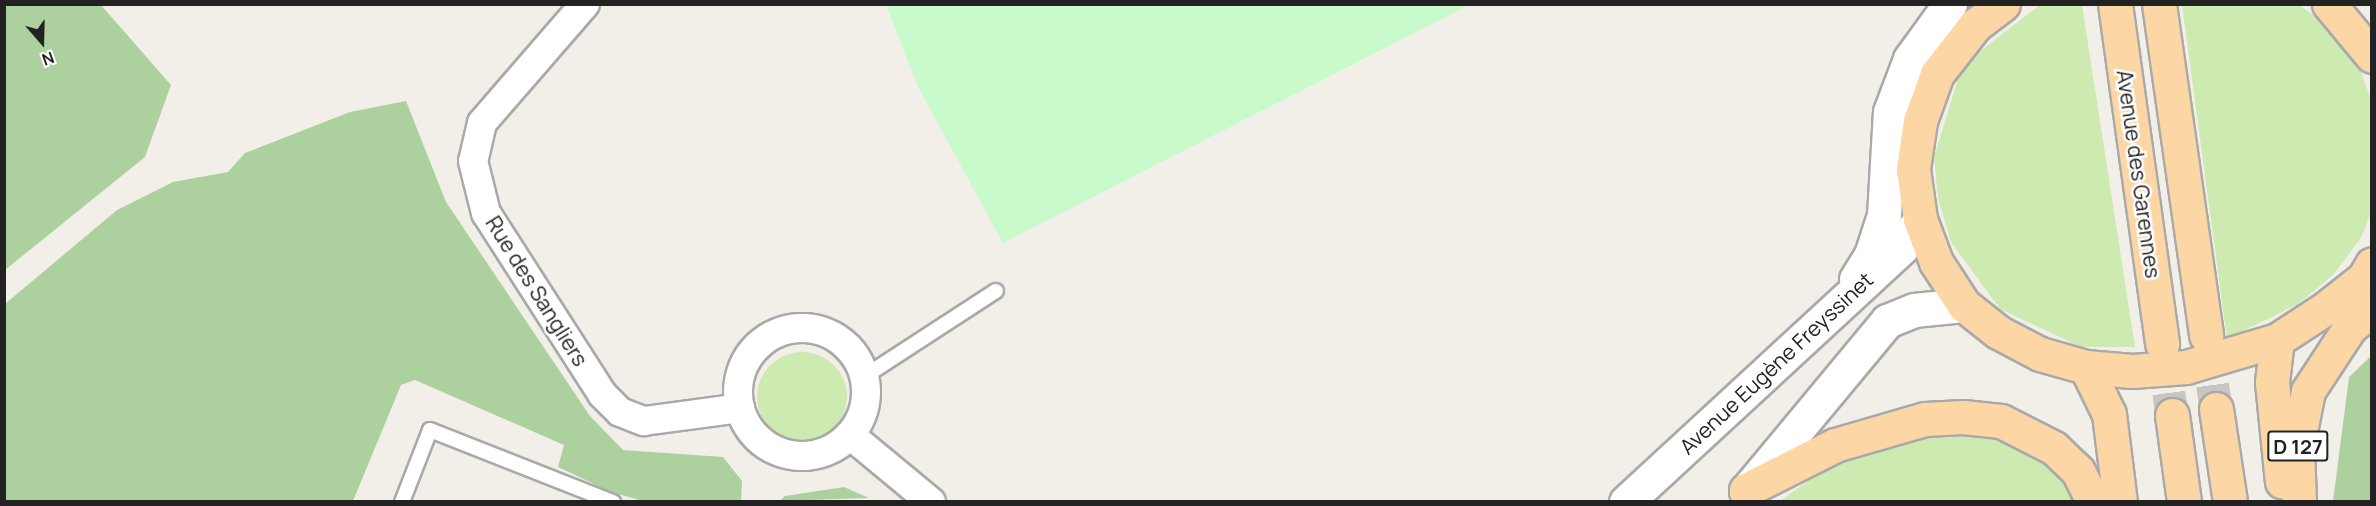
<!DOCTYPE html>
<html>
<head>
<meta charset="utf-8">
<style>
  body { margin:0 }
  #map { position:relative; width:2376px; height:506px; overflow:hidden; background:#f2efe9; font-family:Manrope,sans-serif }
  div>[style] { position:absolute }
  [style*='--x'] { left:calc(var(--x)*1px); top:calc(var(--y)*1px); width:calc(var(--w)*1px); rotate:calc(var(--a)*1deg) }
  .grass>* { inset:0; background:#cdebb0 }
  .round { border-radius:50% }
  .forest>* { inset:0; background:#add19e }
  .park>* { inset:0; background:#c8facc }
  .primary-tunnel>* { height:33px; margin-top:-16.5px; transform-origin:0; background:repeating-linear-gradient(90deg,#c8c6c1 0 33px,transparent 0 49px) }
  .roads { filter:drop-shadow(2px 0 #a9a9a9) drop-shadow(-2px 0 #a9a9a9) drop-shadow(0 2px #a9a9a9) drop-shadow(0 -2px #a9a9a9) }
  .service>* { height:14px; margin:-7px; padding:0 7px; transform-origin:7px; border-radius:7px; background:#fff }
  .minor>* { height:28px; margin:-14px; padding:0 14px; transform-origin:14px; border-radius:14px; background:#fff }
  .minor>.ring { margin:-14px; padding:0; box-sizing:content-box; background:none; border:28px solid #fff; border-radius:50% }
  .tertiary>* { height:33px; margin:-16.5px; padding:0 16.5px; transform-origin:16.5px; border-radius:16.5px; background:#fff }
  .primary>* { height:33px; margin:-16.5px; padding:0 16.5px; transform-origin:16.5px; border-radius:16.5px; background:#fcd6a4 }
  span { translate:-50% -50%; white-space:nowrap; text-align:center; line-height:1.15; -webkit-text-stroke:5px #fff; paint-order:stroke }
  .shield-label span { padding:2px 4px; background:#fff; border:2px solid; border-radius:4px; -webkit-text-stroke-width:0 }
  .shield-label { font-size:20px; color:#222; font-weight:700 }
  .street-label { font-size:21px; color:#222 }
  .frame { position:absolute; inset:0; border:6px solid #222; pointer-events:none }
  .north { position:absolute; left:12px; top:12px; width:60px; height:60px; -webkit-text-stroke:4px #fff; paint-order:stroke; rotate:160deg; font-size:16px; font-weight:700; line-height:24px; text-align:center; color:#222 }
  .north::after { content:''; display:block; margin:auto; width:21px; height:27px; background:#222; clip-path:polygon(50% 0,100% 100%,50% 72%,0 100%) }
</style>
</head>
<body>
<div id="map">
  <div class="grass">
    <i style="clip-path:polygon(2040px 5px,2082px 5px,2135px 347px,2081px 347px,2000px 309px,1951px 242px,1938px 198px,1934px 157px,1958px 79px,1979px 52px)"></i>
    <i style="clip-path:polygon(2182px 5px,2299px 5px,2326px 24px,2359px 67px,2371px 100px,2371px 212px,2361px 238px,2333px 275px,2298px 304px,2227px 339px)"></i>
    <i class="round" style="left:757px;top:352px;width:90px;height:90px"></i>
    <i style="clip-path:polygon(2002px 431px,2047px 456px,2081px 502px,1778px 502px,1846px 455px,1938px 433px)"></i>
  </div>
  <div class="forest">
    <i style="clip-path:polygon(5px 4px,101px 5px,171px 85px,145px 157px,5px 270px)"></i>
    <i style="clip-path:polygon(406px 101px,446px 202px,590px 416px,623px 450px,723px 457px,742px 481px,741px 501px,643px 501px,611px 492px,558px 467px,564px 445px,415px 380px,401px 385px,353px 501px,5px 501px,5px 304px,117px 210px,173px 182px,228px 172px,245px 153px,350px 112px)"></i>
    <i style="clip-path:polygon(2371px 356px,2371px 501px,2333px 501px,2349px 377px)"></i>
    <i style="clip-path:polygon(844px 487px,869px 498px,780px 501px,785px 496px)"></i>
  </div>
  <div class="park">
    <i style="clip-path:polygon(886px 5px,1469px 5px,1003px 243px,918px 87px)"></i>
  </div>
  <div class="primary-tunnel">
    <i style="--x:2206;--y:336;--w:74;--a:82.2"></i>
    <i style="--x:2162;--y:344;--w:72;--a:82"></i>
  </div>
  <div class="roads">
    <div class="service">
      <i style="--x:865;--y:376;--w:156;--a:-33"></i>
      <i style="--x:402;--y:502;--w:77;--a:-68.7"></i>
      <i style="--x:430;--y:430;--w:197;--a:21.5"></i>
    </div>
    <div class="minor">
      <i style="--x:585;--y:4;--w:157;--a:130.9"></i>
      <i style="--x:482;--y:123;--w:39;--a:103"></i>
      <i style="--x:473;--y:161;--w:54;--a:76"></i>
      <i style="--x:486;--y:213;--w:215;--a:57.3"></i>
      <i style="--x:602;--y:394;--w:25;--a:45"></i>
      <i style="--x:620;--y:412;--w:26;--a:21"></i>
      <i style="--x:644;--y:421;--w:97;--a:-7.7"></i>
      <i class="ring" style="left:738px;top:328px;width:100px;height:100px"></i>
      <i style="--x:850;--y:435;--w:105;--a:39.6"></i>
    </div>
    <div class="tertiary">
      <i style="--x:1856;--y:279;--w:28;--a:-58"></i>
      <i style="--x:1871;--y:255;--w:42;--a:-72"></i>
      <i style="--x:1884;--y:215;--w:103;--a:-86.7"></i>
      <i style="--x:1890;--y:112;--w:57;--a:-69.3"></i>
      <i style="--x:1910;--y:59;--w:68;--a:-54"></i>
      <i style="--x:1746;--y:491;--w:221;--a:-50.3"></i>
      <i style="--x:1887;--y:321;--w:29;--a:-22"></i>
      <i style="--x:1914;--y:310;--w:50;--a:-5.7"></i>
      <i style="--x:1626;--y:502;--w:376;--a:-42.7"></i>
      <i style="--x:1902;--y:247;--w:33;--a:-57"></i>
    </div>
    <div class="primary">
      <i style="--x:2003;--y:4;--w:34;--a:143"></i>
      <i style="--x:1976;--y:24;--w:63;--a:128"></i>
      <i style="--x:1937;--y:74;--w:50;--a:109.9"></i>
      <i style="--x:1920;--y:121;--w:49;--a:98.3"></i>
      <i style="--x:1913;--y:169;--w:50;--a:82"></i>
      <i style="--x:1920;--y:219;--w:46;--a:69.6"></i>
      <i style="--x:1936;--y:262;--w:51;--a:56.9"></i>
      <i style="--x:1964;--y:305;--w:43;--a:38.5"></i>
      <i style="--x:1998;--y:332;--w:47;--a:27.6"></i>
      <i style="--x:2040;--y:354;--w:48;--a:15.8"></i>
      <i style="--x:2086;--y:367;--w:46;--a:5"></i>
      <i style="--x:2132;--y:371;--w:54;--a:-4.2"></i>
      <i style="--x:2186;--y:367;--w:95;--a:-16.5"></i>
      <i style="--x:2277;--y:340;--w:59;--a:-33.1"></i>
      <i style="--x:2326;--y:308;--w:48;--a:-38.3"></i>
      <i style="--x:2364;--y:278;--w:16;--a:-60"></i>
      <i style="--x:2115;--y:4;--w:343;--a:82.1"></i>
      <i style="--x:2159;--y:4;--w:335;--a:81.9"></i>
      <i style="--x:2329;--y:4;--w:67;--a:50.4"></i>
      <i style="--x:2277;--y:340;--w:42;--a:96.8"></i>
      <i style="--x:2272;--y:382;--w:100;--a:84.3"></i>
      <i style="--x:2086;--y:367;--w:52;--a:63.9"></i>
      <i style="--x:2109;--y:414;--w:89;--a:82.9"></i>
      <i style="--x:2216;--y:409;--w:94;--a:81.4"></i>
      <i style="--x:2172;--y:415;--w:88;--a:82.1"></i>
      <i style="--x:1746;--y:490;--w:100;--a:-26.8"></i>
      <i style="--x:1835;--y:445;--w:94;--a:-16.1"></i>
      <i style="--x:1925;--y:419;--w:38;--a:-3"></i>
      <i style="--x:1963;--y:417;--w:38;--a:6"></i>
      <i style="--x:2001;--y:421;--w:59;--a:27"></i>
      <i style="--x:2054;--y:448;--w:33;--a:44"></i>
      <i style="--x:2078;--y:471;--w:34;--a:64"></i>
      <i style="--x:2299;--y:502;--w:55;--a:-92.1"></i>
      <i style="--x:2297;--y:447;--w:57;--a:-78.9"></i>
      <i style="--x:2308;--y:391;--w:77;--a:-56.7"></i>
      <i style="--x:2350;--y:327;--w:28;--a:-38"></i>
    </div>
  </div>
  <div class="shield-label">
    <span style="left:2298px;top:446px">D 127</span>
  </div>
  <div class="street-label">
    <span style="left:2139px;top:174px;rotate:82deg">Avenue des Garennes</span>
    <span style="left:537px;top:291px;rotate:58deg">Rue des Sangliers</span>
    <span style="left:1776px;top:363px;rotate:-43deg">Avenue Eugène Freyssinet</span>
  </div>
  <div class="frame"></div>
  <div class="north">N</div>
</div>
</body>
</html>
